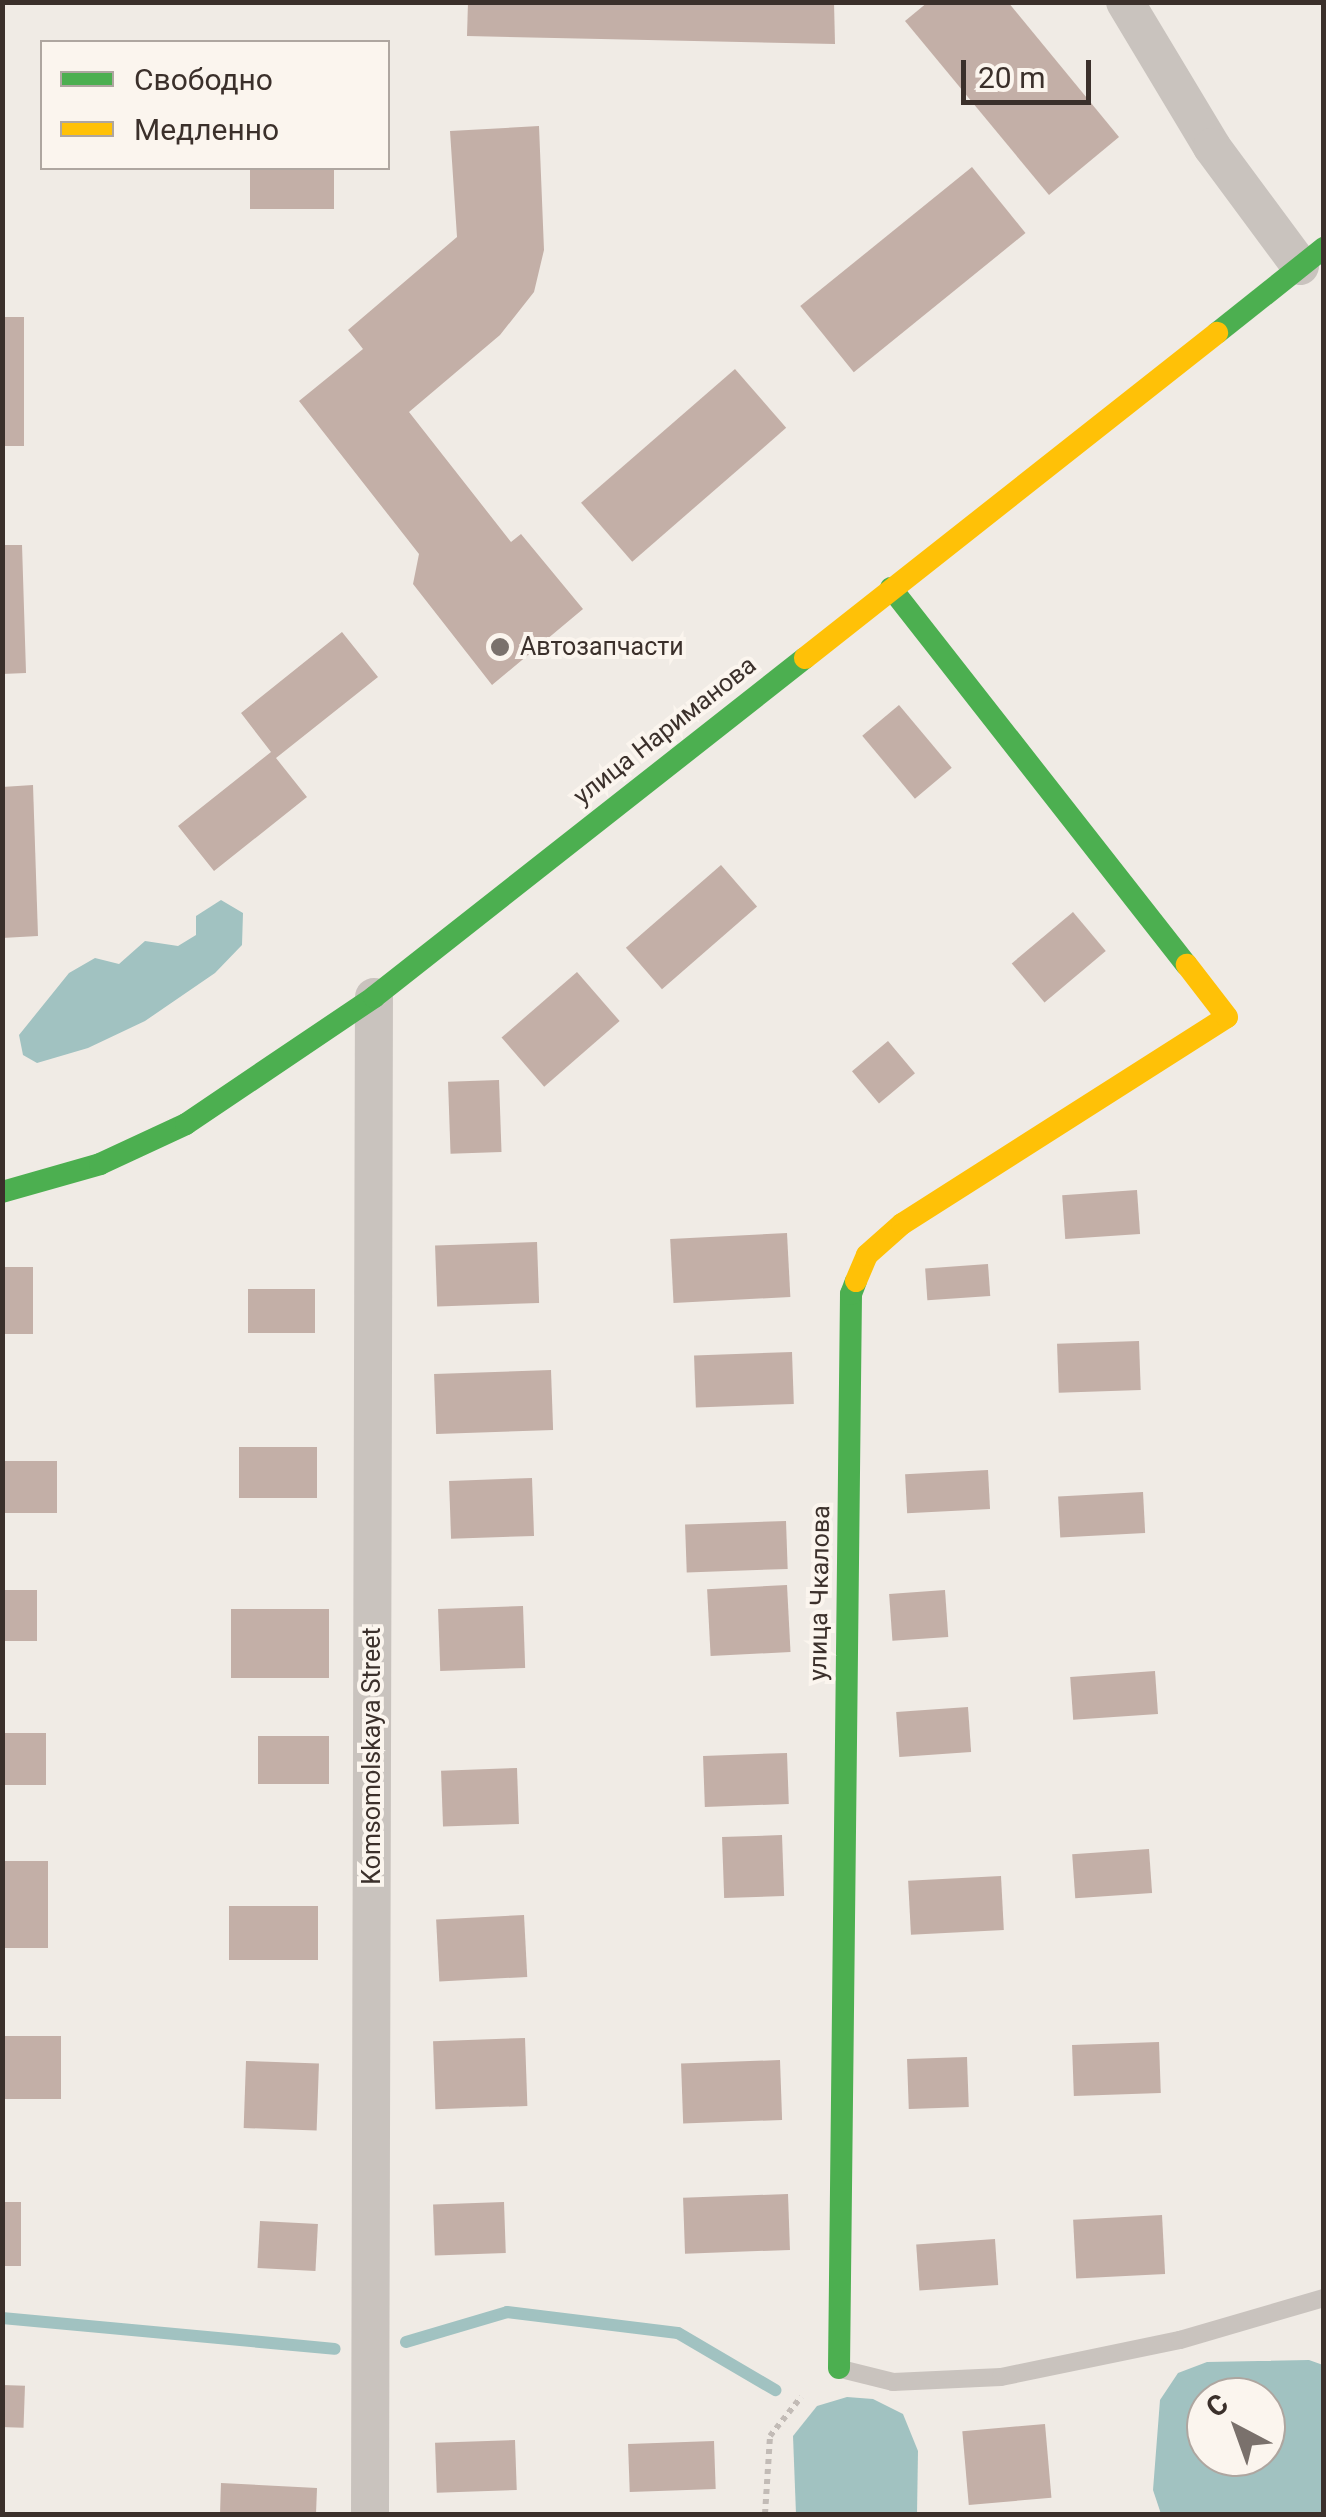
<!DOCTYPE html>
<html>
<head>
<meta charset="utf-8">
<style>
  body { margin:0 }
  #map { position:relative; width:1326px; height:2517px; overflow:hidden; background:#f0ebe5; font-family:Roboto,sans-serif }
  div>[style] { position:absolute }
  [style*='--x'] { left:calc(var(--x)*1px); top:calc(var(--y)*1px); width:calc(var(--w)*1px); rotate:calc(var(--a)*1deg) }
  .water>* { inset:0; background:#a1c2c1 }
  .stream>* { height:12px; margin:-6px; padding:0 6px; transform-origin:6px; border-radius:6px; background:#a1c2c1 }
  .building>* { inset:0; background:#c3afa7; transform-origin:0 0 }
  .path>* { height:6px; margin-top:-3px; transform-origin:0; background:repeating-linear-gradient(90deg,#c2bbb6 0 5px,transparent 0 10px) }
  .lane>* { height:18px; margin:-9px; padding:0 9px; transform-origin:9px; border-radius:9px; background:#c9c3be }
  .street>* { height:38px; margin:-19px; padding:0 19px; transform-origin:19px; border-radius:19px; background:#c9c3be }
  .fast>* { height:22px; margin:-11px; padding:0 11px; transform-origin:11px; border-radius:11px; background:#4caf50 }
  .slow>* { height:22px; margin:-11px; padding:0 11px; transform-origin:11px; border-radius:11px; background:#ffc107 }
  .dots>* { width:28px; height:28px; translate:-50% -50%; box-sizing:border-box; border:5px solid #fbf5ee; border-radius:50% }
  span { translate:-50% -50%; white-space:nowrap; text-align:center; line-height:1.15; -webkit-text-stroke:8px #fbf5ee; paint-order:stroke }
  .poi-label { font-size:25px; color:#3b302b }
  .left { translate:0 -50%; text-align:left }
  .street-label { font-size:25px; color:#3b302b }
  .frame { position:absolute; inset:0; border:5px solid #3b302b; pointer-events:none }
  .legend { position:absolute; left:40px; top:40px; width:350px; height:130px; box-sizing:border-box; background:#fbf5ee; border:2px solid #aea6a0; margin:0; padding:12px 18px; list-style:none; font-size:30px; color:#3b302b }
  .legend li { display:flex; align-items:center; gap:20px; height:50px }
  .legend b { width:50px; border:2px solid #aea6a0 }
  .north { position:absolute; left:1186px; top:2377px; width:100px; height:100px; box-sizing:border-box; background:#fbf5ee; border:2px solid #aea6a0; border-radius:50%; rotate:319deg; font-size:28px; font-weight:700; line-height:40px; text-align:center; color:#3b302b }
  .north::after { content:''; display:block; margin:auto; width:35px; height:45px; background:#7a716c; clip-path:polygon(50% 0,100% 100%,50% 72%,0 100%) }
  .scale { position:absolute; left:961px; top:60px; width:130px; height:45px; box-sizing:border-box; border:5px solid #3b302b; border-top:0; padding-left:12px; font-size:30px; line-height:35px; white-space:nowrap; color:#3b302b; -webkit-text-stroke:8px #fbf5ee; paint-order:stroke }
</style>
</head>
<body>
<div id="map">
  <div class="water">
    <i style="clip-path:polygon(221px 900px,243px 913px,242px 945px,215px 973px,145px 1021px,88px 1048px,37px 1063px,23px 1055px,19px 1035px,69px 973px,95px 958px,119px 964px,145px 941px,178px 946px,196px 935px,196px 916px)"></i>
    <i style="clip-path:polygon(evenodd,1309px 2360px,1323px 2365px,1323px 2514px,1161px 2514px,1153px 2490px,1160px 2400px,1178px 2373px,1207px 2362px,1309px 2360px,1206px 2397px,1266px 2397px,1266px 2457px,1206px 2457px,1206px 2397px)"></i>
    <i style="clip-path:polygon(847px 2397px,873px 2399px,903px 2414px,918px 2451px,917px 2514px,796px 2514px,793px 2436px,817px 2406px)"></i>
  </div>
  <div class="stream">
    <i style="--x:2;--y:2318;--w:334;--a:5.3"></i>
    <i style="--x:406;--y:2342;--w:105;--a:-16.5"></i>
    <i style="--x:507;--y:2312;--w:172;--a:7"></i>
    <i style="--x:678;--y:2333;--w:113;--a:30.4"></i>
  </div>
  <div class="building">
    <i style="clip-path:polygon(468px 2px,834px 2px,835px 44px,467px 36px)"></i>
    <i style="clip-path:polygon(928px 2px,1008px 2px,1119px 137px,1049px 195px,905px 21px)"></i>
    <i style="clip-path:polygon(539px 126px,544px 250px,534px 292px,500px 335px,409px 412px,511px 542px,521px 534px,583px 609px,492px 685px,413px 584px,419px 554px,299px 401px,363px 349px,348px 330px,457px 237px,450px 131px)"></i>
    <i style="left:972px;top:167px;width:85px;height:221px;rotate:51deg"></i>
    <i style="left:250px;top:168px;width:84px;height:41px"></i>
    <i style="left:2px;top:317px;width:22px;height:129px"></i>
    <i style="left:735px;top:369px;width:78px;height:204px;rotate:49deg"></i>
    <i style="clip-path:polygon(2px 545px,22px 545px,26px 673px,2px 674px)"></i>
    <i style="clip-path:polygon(342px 632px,378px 677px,276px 758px,307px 797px,214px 871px,178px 826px,271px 752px,241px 713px)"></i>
    <i style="left:899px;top:705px;width:82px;height:48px;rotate:50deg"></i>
    <i style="clip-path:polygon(33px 785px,38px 936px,2px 938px,2px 787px)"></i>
    <i style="left:721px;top:865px;width:55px;height:126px;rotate:49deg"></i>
    <i style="left:1073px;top:912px;width:51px;height:80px;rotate:50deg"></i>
    <i style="left:577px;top:972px;width:65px;height:100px;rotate:49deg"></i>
    <i style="left:888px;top:1041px;width:42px;height:47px;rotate:50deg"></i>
    <i style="left:499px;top:1080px;width:72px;height:51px;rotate:88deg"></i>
    <i style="left:1137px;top:1190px;width:44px;height:75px;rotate:86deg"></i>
    <i style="left:787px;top:1233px;width:64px;height:117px;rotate:87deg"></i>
    <i style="left:537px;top:1242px;width:61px;height:102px;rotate:88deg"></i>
    <i style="left:988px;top:1264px;width:32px;height:63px;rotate:86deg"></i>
    <i style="left:3px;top:1267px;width:30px;height:67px"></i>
    <i style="left:248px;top:1289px;width:67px;height:44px"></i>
    <i style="left:1139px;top:1341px;width:49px;height:82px;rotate:88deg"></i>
    <i style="left:792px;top:1352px;width:52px;height:98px;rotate:88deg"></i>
    <i style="left:551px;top:1370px;width:60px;height:117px;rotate:88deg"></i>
    <i style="left:239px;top:1447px;width:78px;height:51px"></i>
    <i style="left:2px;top:1461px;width:55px;height:52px"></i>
    <i style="left:988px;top:1470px;width:39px;height:83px;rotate:87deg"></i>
    <i style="left:532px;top:1478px;width:58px;height:83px;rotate:88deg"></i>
    <i style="left:1143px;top:1492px;width:41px;height:85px;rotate:87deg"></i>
    <i style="left:786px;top:1521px;width:48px;height:101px;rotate:88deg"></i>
    <i style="left:787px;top:1585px;width:67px;height:80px;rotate:87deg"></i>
    <i style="left:2px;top:1590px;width:35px;height:51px"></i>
    <i style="left:945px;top:1590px;width:47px;height:56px;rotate:86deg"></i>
    <i style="left:523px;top:1606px;width:62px;height:85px;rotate:88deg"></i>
    <i style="left:231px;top:1609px;width:98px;height:69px"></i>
    <i style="left:1155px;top:1671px;width:43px;height:85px;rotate:86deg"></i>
    <i style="left:968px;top:1707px;width:45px;height:72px;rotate:86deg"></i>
    <i style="left:2px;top:1733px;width:44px;height:52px"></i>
    <i style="left:258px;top:1736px;width:71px;height:48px"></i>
    <i style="left:787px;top:1753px;width:51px;height:84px;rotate:88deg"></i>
    <i style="left:517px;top:1768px;width:56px;height:76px;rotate:88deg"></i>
    <i style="left:782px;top:1835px;width:61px;height:60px;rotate:88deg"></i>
    <i style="left:1149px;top:1849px;width:44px;height:77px;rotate:86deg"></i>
    <i style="left:5px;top:1861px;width:43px;height:87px"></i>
    <i style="left:1001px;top:1876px;width:54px;height:93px;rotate:87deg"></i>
    <i style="left:229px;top:1906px;width:89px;height:54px"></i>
    <i style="left:524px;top:1915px;width:62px;height:88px;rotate:87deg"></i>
    <i style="left:2px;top:2036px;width:59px;height:63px"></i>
    <i style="left:525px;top:2038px;width:68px;height:92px;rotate:88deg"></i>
    <i style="left:1159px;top:2042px;width:51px;height:87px;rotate:88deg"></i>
    <i style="left:967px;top:2057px;width:50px;height:60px;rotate:88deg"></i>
    <i style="left:780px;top:2060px;width:60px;height:99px;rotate:88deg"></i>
    <i style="left:246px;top:2061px;width:73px;height:67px;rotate:2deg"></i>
    <i style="left:788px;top:2194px;width:56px;height:105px;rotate:88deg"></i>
    <i style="left:2px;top:2202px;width:19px;height:64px"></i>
    <i style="left:504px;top:2202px;width:51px;height:71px;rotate:88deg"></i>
    <i style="left:1162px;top:2215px;width:59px;height:89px;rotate:87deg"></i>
    <i style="left:260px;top:2221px;width:58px;height:47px;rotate:3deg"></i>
    <i style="left:995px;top:2239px;width:46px;height:79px;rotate:86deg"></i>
    <i style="left:2px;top:2385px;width:23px;height:42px;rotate:2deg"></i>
    <i style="left:1045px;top:2424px;width:74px;height:83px;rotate:85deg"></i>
    <i style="left:515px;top:2440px;width:50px;height:80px;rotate:88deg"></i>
    <i style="left:714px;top:2441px;width:48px;height:86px;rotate:88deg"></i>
    <i style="clip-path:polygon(221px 2483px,317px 2488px,316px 2514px,220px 2514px)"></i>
  </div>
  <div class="path">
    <i style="--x:765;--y:2514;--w:78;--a:-86.3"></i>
    <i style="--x:770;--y:2436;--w:50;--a:-51.5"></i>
  </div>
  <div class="lane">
    <i style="--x:841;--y:2369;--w:54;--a:14"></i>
    <i style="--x:893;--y:2382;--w:108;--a:-2.7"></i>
    <i style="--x:1001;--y:2377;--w:183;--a:-11.7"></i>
    <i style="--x:1180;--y:2340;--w:150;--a:-16.3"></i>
  </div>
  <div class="street">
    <i style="--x:1125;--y:2;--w:169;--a:59"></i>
    <i style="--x:1212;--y:147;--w:148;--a:53.5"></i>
    <i style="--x:370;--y:2514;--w:1517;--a:-89.85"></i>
  </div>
  <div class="fast">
    <i style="--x:1217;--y:333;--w:137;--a:-38.5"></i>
    <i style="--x:891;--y:588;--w:479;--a:51.9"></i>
    <i style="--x:2;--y:1192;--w:102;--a:-15.9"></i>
    <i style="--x:100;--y:1164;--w:95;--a:-24.9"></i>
    <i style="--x:186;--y:1124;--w:227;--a:-34"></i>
    <i style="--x:374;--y:997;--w:548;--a:-38.19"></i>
    <i style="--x:839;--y:2368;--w:1074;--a:-89.36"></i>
    <i style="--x:851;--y:1294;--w:14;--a:-69"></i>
  </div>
  <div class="slow">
    <i style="--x:805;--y:658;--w:525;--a:-38.27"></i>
    <i style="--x:856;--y:1281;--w:28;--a:-67"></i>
    <i style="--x:867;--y:1255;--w:47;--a:-41.5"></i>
    <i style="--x:902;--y:1224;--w:385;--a:-32.5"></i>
    <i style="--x:1227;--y:1017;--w:66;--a:-127.6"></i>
  </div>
  <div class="dots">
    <i style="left:500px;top:647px;background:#7a716c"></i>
  </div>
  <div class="poi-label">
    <span class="left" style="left:520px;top:647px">Автозапчасти</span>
  </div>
  <div class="street-label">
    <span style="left:665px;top:731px;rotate:-38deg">улица Нариманова</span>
    <span style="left:820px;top:1593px;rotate:-89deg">улица Чкалова</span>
    <span style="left:372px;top:1756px;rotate:-90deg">Komsomolskaya Street</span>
  </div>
  <div class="frame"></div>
  <ul class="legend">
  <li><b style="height:12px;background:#4caf50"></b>Свободно</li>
  <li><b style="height:12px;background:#ffc107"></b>Медленно</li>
  </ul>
  <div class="north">С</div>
  <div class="scale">20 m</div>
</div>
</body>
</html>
